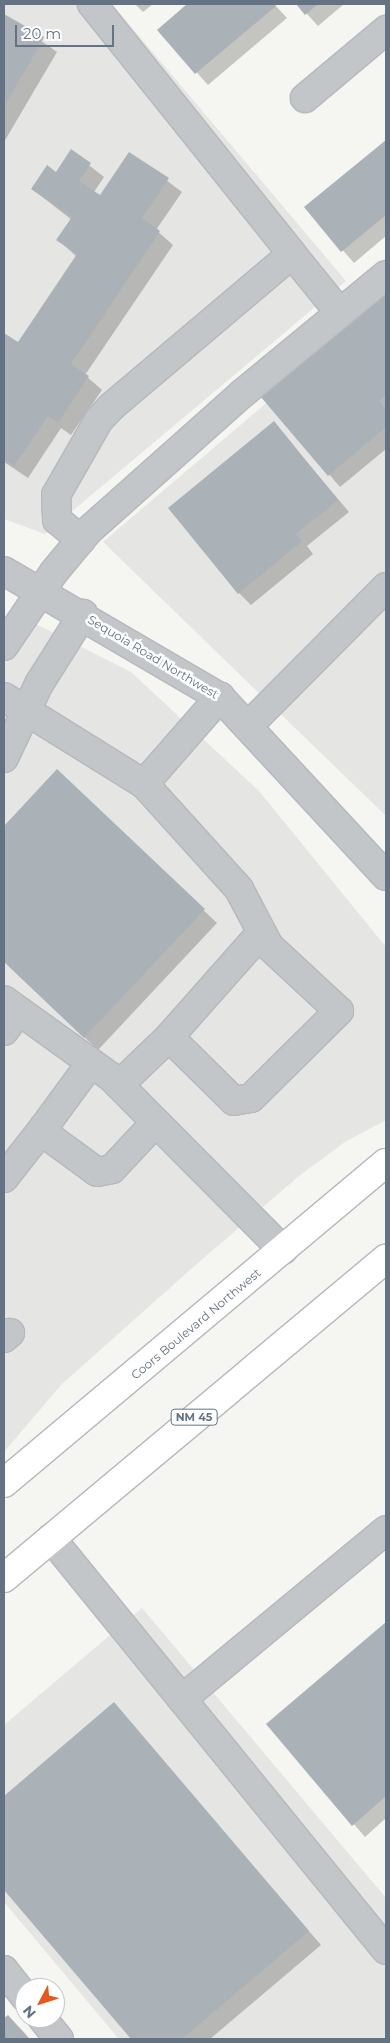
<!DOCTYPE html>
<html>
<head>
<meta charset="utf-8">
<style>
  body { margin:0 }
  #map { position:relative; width:390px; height:2043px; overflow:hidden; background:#f5f5f1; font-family:Montserrat,sans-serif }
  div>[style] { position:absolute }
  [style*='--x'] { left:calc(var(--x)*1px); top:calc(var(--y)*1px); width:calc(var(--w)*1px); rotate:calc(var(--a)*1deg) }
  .built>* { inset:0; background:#e5e6e4 }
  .shadow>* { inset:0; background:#0003 }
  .building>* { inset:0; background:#aab1b7 }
  .roads { filter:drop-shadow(1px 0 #b5b9bd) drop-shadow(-1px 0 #b5b9bd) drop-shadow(0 1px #b5b9bd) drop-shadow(0 -1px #b5b9bd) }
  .minor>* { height:28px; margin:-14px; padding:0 14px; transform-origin:14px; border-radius:14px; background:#c2c6c9 }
  .major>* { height:28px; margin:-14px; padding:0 14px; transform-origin:14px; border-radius:14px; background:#fff }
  span { translate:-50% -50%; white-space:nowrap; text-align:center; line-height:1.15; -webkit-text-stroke:5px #fff; paint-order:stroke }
  .shield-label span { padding:1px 4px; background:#fff; border:1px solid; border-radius:4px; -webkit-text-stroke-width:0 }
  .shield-label { font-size:11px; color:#637383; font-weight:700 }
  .street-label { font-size:12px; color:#637383 }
  .frame { position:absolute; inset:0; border:5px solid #637383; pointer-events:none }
  .north { position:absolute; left:15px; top:1978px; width:50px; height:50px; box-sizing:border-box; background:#fff; border:1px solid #c1c7cd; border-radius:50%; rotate:230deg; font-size:14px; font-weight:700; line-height:20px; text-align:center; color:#637383 }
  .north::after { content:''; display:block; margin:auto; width:18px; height:22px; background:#e9561c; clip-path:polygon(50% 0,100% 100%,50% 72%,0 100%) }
  .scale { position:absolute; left:15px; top:25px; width:99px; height:22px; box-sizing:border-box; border:2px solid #637383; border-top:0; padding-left:6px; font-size:15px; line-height:18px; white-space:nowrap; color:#637383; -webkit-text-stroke:4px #fff; paint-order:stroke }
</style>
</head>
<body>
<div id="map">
  <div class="built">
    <i style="clip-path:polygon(4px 4px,112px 4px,346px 281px,45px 534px,4px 519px)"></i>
    <i style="clip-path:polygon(386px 301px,386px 816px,103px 542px)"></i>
    <i style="clip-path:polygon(18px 615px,131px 672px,259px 791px,386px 947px,386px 1120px,345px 1142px,299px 1176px,191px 1269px,61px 1385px,4px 1452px,4px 635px)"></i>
    <i style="clip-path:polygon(142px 1608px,386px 1898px,386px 2039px,119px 2039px,4px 1902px,4px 1725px)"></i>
  </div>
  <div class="shadow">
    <i style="clip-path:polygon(135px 4px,153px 4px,143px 12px)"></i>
    <i style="clip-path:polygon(189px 4px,274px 4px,287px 18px,208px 85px,159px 30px)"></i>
    <i style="clip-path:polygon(298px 4px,344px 4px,318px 26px)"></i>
    <i style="clip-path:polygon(4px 15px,57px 52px,4px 142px)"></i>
    <i style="clip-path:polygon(386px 142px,386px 236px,354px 263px,306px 208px)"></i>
    <i style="clip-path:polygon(71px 151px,104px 177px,94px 192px,101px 196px,130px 153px,182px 192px,156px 230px,173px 245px,85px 375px,102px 390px,71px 435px,61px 428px,28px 478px,4px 462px,4px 334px,18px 344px,77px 257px,58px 240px,72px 220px,32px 189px,56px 174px)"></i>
    <i style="clip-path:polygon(386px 292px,386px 449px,340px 487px,262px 396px)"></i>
    <i style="clip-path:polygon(274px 423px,349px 512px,307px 546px,313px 554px,251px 605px,239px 593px)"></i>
    <i style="clip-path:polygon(57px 771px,217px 923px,98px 1050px,4px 961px,4px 828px)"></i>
    <i style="clip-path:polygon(386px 1624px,386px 1818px,365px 1837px,268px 1724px)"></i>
    <i style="clip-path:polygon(114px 1704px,321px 1945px,210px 2039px,132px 2039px,4px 1888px,4px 1797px)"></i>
    <i style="clip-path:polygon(8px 2016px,22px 2030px,30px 2039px,4px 2039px,4px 2020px)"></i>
  </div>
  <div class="building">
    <i style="clip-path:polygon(187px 4px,274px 4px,276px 6px,195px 74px,157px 30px)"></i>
    <i style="clip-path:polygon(296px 4px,318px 4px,305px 15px)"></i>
    <i style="clip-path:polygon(4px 14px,44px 37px,4px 107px)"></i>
    <i style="clip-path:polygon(386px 140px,386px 215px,341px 252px,304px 207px)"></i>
    <i style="clip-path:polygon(71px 149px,91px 163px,79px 181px,100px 195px,129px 152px,169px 178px,142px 218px,160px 231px,71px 364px,89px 376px,58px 423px,48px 416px,14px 466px,4px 459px,4px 333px,18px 342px,77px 254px,56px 240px,72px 217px,31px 189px,47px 165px,56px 172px)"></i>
    <i style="clip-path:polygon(386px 291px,386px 394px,379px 401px,386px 410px,386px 427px,328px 476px,260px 396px)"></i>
    <i style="clip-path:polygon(274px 421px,338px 500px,296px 534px,302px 541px,238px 594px,168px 508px)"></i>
    <i style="clip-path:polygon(57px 769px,205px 909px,84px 1038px,4px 962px,4px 826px)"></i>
    <i style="clip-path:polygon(386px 1622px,386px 1796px,352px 1826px,266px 1724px)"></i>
    <i style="clip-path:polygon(114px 1702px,309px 1931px,182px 2039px,131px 2039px,4px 1890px,4px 1796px)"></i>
    <i style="clip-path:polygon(8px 2015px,29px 2039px,4px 2039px,4px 2018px)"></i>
  </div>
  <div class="roads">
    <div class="minor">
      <i style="--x:92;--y:4;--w:320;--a:51.3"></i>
      <i style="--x:305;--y:98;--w:106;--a:-40"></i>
      <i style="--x:81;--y:540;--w:31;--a:-140"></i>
      <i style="--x:57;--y:520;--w:25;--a:-92"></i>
      <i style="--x:56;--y:495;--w:86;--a:-60.2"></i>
      <i style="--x:99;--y:420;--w:18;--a:-47"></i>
      <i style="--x:111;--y:407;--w:237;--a:-40.2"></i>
      <i style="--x:292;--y:254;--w:76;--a:50.9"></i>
      <i style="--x:4;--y:571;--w:250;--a:30.3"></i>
      <i style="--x:220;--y:697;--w:244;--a:47.2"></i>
      <i style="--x:4;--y:646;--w:89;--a:-56"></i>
      <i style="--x:54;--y:572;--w:53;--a:-50.3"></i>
      <i style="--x:88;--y:531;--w:208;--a:-41.7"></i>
      <i style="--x:243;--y:393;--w:185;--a:-39.5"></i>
      <i style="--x:4;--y:697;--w:165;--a:31.9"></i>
      <i style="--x:250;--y:724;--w:193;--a:-45.2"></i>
      <i style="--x:4;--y:758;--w:82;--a:-64.7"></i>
      <i style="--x:39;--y:684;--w:83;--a:-57.8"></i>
      <i style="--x:4;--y:1000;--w:132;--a:35.7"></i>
      <i style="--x:111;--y:1077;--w:244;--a:45.2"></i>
      <i style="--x:4;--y:1031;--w:25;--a:-53"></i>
      <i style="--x:169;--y:1037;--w:91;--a:44.6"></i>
      <i style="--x:234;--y:1101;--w:17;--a:-10"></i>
      <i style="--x:251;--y:1098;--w:124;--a:-44.7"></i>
      <i style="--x:339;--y:1011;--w:96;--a:-137.1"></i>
      <i style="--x:269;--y:946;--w:64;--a:-117.8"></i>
      <i style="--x:239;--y:889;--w:142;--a:-132.1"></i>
      <i style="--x:144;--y:784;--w:116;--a:-48.9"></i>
      <i style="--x:119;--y:1085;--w:69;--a:-43.8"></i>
      <i style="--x:169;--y:1037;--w:140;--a:-48.5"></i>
      <i style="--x:41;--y:1131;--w:84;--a:-53.7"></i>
      <i style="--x:4;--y:1178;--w:60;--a:-51.8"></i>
      <i style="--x:41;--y:1131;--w:69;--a:36.2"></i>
      <i style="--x:97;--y:1172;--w:15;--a:-11"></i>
      <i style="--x:112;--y:1169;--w:64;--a:-46.9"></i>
      <i style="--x:4;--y:1338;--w:8;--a:-40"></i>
      <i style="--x:51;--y:1538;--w:531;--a:50.89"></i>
      <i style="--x:182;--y:1699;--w:265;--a:-39.6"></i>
      <i style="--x:4;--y:1970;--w:34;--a:52"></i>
      <i style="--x:42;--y:2018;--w:27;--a:51"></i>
    </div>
    <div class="major">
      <i style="--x:4;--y:1483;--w:498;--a:-40"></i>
      <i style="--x:4;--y:1578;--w:498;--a:-39.9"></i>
    </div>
  </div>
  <div class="shield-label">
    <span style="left:194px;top:1417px">NM 45</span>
  </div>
  <div class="street-label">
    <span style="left:153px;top:657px;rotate:31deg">Sequoia Road Northwest</span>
    <span style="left:196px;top:1324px;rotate:-40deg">Coors Boulevard Northwest</span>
  </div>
  <div class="frame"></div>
  <div class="north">N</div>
  <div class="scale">20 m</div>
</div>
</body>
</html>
